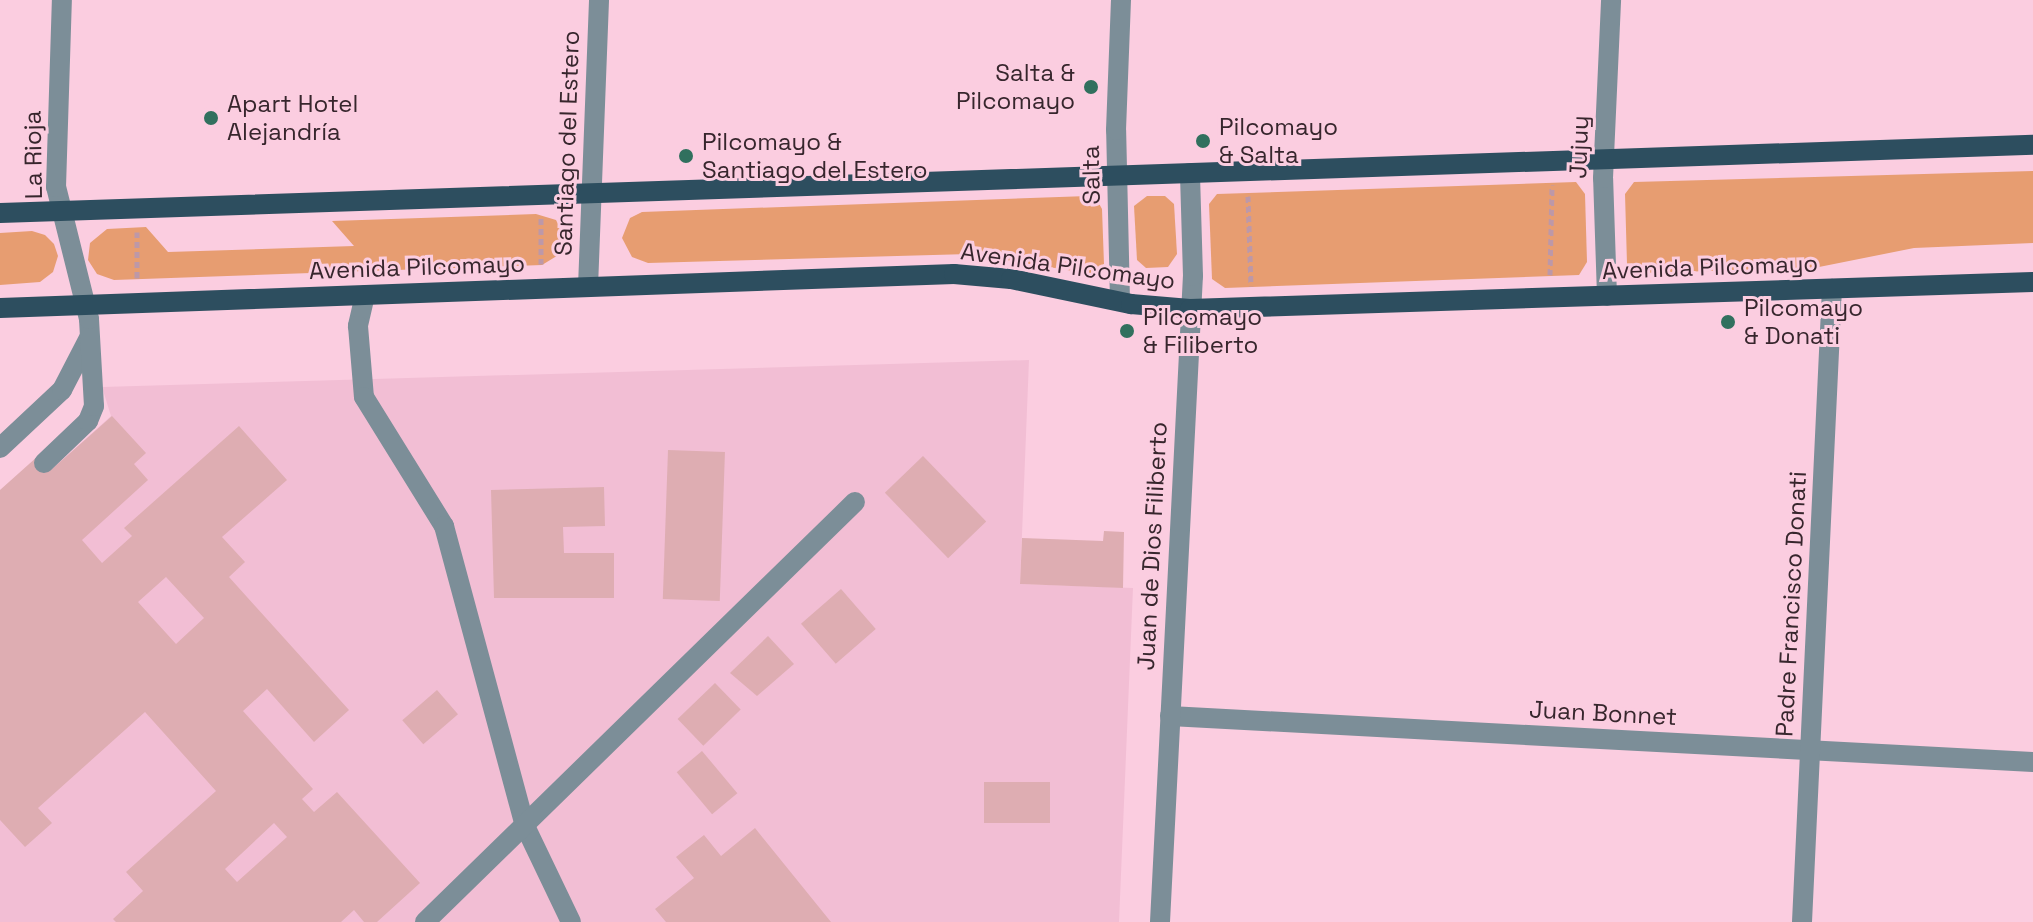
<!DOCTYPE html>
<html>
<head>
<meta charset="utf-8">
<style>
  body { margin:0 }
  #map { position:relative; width:2033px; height:922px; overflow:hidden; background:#fbcde0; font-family:"Space Grotesk",sans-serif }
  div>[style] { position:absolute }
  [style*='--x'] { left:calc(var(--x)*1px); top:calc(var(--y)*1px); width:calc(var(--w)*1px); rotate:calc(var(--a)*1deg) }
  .built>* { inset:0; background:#f2bed4 }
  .green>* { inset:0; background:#e79d71 }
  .building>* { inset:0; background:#deadb2; transform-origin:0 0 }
  .path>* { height:5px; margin-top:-2.5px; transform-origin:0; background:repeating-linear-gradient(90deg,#bd98a8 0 6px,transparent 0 10px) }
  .minor>* { height:20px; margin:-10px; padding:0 10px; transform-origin:10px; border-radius:10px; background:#7c8e98 }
  .major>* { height:20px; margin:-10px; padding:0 10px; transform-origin:10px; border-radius:10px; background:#2d4e5f }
  .dots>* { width:22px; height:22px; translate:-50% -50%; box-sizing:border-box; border:4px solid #fbcde0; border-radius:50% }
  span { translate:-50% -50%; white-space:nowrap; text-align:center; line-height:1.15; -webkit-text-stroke:6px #fbcde0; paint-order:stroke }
  .poi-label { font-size:24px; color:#37262d }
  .right { translate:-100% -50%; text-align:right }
  .left { translate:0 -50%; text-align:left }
  .street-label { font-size:24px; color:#37262d }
</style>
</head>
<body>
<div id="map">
  <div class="built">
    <i style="clip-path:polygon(1029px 360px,1020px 584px,1133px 588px,1119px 922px,0 922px,0 490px,51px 470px,111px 416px,102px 387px)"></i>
  </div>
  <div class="green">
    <i style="clip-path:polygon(2033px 171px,2033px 243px,1914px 248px,1814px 268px,1641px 273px,1627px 264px,1625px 194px,1634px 182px)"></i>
    <i style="clip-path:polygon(1576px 182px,1585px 194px,1587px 262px,1579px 275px,1225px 288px,1212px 279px,1209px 204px,1217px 194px)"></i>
    <i style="clip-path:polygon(1088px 196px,1096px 198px,1102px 209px,1104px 264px,1092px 274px,969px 254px,648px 263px,632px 257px,622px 238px,630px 218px,642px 212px)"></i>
    <i style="clip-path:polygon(1147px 196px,1165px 196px,1174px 204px,1177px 254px,1168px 267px,1146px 268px,1137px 260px,1134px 206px)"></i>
    <i style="clip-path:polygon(536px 214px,556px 220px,565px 238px,560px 254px,542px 265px,114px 280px,97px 274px,88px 260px,90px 243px,107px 229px,146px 227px,168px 252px,354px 246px,332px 221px)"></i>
    <i style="clip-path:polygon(32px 231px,45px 235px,54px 244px,58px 256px,53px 272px,40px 282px,0 285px,0 233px)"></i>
  </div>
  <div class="building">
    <i style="clip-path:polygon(evenodd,112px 416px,146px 453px,134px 464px,148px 480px,82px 540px,102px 563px,132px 536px,124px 528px,239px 426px,287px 480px,222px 537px,245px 562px,229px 577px,349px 710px,314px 742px,267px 689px,243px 711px,313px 789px,302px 799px,314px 812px,337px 792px,420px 883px,377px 922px,364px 922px,354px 910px,341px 922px,116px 922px,113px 919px,143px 891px,126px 872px,216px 791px,145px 712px,38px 808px,52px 823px,25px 847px,0 820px,0 490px,38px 456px,51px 470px,112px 416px,166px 577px,204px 618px,176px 644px,138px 602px,166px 577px,112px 416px,274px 823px,287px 837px,237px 882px,225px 869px,274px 823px)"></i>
    <i style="left:668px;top:450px;width:57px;height:149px;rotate:2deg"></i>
    <i style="left:923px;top:456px;width:91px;height:53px;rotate:46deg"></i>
    <i style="clip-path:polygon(604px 487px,605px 526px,563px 527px,564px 553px,614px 553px,614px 598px,494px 598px,491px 490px)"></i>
    <i style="clip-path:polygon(1104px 531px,1124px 532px,1123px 588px,1020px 584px,1022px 538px,1103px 541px)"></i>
    <i style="left:841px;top:589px;width:53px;height:53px;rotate:49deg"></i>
    <i style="clip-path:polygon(768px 636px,794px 664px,757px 696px,730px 673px)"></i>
    <i style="left:715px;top:683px;width:37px;height:52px;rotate:46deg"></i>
    <i style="left:437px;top:690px;width:32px;height:46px;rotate:49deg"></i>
    <i style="left:702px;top:751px;width:55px;height:33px;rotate:50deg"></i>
    <i style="left:984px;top:782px;width:66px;height:41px"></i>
    <i style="clip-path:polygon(755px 828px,831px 922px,666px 922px,655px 909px,694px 878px,676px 857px,704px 835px,721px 856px)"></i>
  </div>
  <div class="path">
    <i style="--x:1248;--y:196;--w:90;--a:88.1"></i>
    <i style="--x:137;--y:232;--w:46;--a:90"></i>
    <i style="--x:541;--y:264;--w:46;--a:-90"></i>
    <i style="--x:1550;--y:275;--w:90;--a:-88.7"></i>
  </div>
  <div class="minor">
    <i style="--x:588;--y:287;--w:287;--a:-87.8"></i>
    <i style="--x:365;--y:295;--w:32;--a:103"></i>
    <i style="--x:358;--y:326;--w:71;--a:85.2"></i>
    <i style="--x:364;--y:397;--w:152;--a:58.2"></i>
    <i style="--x:444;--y:526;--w:311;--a:74.9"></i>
    <i style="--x:525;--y:826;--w:106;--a:64.4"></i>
    <i style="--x:1607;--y:296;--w:118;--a:-91.9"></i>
    <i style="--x:1603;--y:178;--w:178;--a:-87.4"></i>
    <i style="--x:1120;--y:301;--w:171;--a:-91.3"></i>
    <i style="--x:1116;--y:130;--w:130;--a:-87.8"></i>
    <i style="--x:0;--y:448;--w:85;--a:-43.1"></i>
    <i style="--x:62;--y:390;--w:59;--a:-62.6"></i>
    <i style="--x:44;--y:463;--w:61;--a:-43.7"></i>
    <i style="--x:88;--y:421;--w:16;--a:-68"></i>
    <i style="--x:94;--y:406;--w:87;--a:-93.3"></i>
    <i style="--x:89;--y:319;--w:136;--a:-104"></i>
    <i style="--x:56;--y:187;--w:187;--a:-88.2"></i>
    <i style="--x:1170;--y:716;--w:864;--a:3.05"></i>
    <i style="--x:425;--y:922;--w:601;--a:-44.33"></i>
    <i style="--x:1160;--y:922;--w:647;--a:-87.08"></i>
    <i style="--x:1193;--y:276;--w:103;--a:-91.7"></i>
    <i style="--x:1802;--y:922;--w:634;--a:-87.29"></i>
  </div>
  <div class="major">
    <i style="--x:0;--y:213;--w:2034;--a:-1.92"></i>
    <i style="--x:0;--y:308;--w:955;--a:-2.04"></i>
    <i style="--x:954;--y:274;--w:57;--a:5"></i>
    <i style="--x:1011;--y:279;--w:123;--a:11.8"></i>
    <i style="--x:1131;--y:304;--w:59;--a:4.8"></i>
    <i style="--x:1190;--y:309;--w:843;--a:-1.83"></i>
  </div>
  <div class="dots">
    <i style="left:1091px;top:87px;background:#31705e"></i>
    <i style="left:211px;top:118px;background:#31705e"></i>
    <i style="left:1203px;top:141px;background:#31705e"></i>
    <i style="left:686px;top:156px;background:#31705e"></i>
    <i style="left:1728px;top:322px;background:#31705e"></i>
    <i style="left:1127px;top:331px;background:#31705e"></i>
  </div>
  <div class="poi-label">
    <span class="right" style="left:1075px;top:87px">Salta &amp;<br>Pilcomayo</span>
    <span class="left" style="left:227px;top:118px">Apart Hotel<br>Alejandría</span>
    <span class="left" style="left:1219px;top:141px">Pilcomayo<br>&amp; Salta</span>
    <span class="left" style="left:702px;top:156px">Pilcomayo &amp;<br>Santiago del Estero</span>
    <span class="left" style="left:1744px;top:322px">Pilcomayo<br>&amp; Donati</span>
    <span class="left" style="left:1143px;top:331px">Pilcomayo<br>&amp; Filiberto</span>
  </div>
  <div class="street-label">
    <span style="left:567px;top:143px;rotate:-88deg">Santiago del Estero</span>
    <span style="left:1579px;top:147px;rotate:-88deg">Jujuy</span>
    <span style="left:33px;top:155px;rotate:-91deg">La Rioja</span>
    <span style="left:1091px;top:175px;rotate:-91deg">Salta</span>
    <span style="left:1068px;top:266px;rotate:8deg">Avenida Pilcomayo</span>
    <span style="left:417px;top:267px;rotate:-2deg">Avenida Pilcomayo</span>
    <span style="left:1710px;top:267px;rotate:-2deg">Avenida Pilcomayo</span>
    <span style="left:1152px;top:546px;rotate:-87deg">Juan de Dios Filiberto</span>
    <span style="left:1791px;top:604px;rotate:-87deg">Padre Francisco Donati</span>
    <span style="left:1603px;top:713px;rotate:3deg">Juan Bonnet</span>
  </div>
</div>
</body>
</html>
